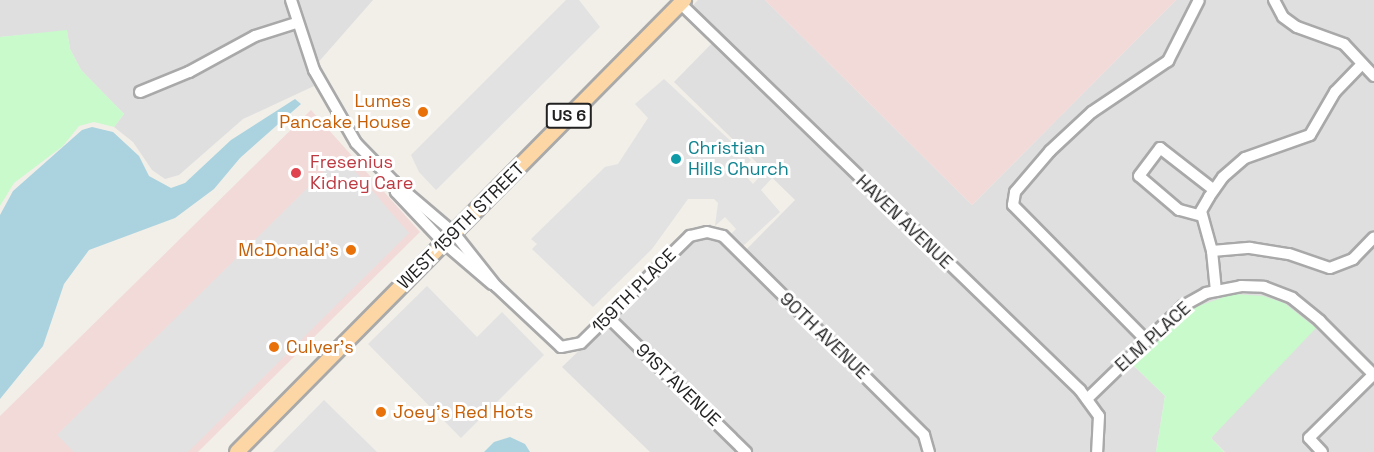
<!DOCTYPE html>
<html>
<head>
<meta charset="utf-8">
<style>
  body { margin:0 }
  #map { position:relative; width:1374px; height:452px; overflow:hidden; background:#f2efe9; font-family:"Space Grotesk",sans-serif }
  div>[style] { position:absolute }
  [style*='--x'] { left:calc(var(--x)*1px); top:calc(var(--y)*1px); width:calc(var(--w)*1px); rotate:calc(var(--a)*1deg) }
  .residential>* { inset:0; background:#e0dfdf }
  .commercial>* { inset:0; background:#f2dad9 }
  .park>* { inset:0; background:#c8facc }
  .parking>* { inset:0; background:#e2e2e2 }
  .water>* { inset:0; background:#aad3df }
  .roads { filter:drop-shadow(2px 0 #a9a9a9) drop-shadow(-2px 0 #a9a9a9) drop-shadow(0 2px #a9a9a9) drop-shadow(0 -2px #a9a9a9) }
  .minor>* { height:10px; margin:-5px; padding:0 5px; transform-origin:5px; border-radius:5px; background:#fff }
  .major>* { height:14px; margin:-7px; padding:0 7px; transform-origin:7px; border-radius:7px; background:#fcd6a4 }
  .dots>* { width:16px; height:16px; translate:-50% -50%; box-sizing:border-box; border:3px solid #fff; border-radius:50% }
  span { translate:-50% -50%; white-space:nowrap; text-align:center; line-height:1.15; -webkit-text-stroke:6px #fff; paint-order:stroke }
  .shield-label span { padding:2px 4px; background:#fff; border:2px solid; border-radius:4px; -webkit-text-stroke-width:0 }
  .shield-label { font-size:16px; color:#222; font-weight:700 }
  .food-label { font-size:18px; color:#c56008 }
  .right { translate:-100% -50%; text-align:right }
  .left { translate:0 -50%; text-align:left }
  .culture-label { font-size:18px; color:#0d838f }
  .health-label { font-size:18px; color:#be3a42 }
  .street-label { font-size:18px; color:#222 }
</style>
</head>
<body>
<div id="map">
  <div class="residential">
    <i style="clip-path:polygon(0 0,373px 0,308px 74px,314px 86px,243px 119px,179px 175px,165px 179px,152px 170px,133px 142px,114px 127px,124px 114px,81px 70px,70px 49px,67px 31px,0 37px)"></i>
    <i style="clip-path:polygon(698px 0,765px 0,972px 205px,1176px 0,1374px 0,1374px 452px,1225px 452px,1211px 438px,1243px 402px,1132px 364px,1165px 396px,1156px 452px,650px 452px,562px 367px,710px 224px,741px 255px,795px 200px,674px 82px,718px 37px,689px 9px)"></i>
  </div>
  <div class="commercial">
    <i style="clip-path:polygon(765px 0,1176px 0,972px 205px)"></i>
    <i style="clip-path:polygon(311px 110px,420px 232px,198px 452px,0 452px,0 416px)"></i>
  </div>
  <div class="park">
    <i style="clip-path:polygon(67px 30px,70px 49px,81px 70px,124px 114px,114px 127px,94px 122px,79px 126px,63px 146px,14px 183px,0 206px,0 37px)"></i>
    <i style="clip-path:polygon(1233px 294px,1263px 296px,1284px 303px,1316px 328px,1211px 438px,1224px 452px,1156px 452px,1165px 396px,1132px 364px,1187px 310px)"></i>
  </div>
  <div class="parking">
    <i style="clip-path:polygon(566px 0,579px 0,600px 27px,436px 190px,419px 172px,411px 155px)"></i>
    <i style="clip-path:polygon(664px 79px,751px 160px,741px 171px,753px 184px,763px 173px,772px 178px,761px 190px,780px 212px,743px 246px,731px 234px,736px 229px,725px 217px,715px 226px,718px 203px,714px 199px,688px 199px,652px 249px,593px 307px,532px 249px,537px 244px,531px 239px,605px 167px,618px 164px,648px 118px,635px 104px)"></i>
    <i style="clip-path:polygon(341px 155px,409px 233px,188px 452px,74px 452px,57px 435px)"></i>
    <i style="clip-path:polygon(427px 286px,477px 337px,502px 312px,544px 355px,461px 438px,368px 344px)"></i>
    <i style="clip-path:polygon(324px 400px,377px 452px,273px 452px)"></i>
  </div>
  <div class="water">
    <i style="clip-path:polygon(295px 99px,301px 104px,240px 158px,214px 189px,175px 218px,89px 250px,64px 284px,43px 346px,0 399px,0 215px,13px 191px,82px 130px,92px 127px,113px 132px,139px 156px,149px 176px,171px 188px,185px 183px,231px 140px)"></i>
    <i style="clip-path:polygon(510px 437px,525px 444px,530px 452px,484px 452px,494px 442px)"></i>
  </div>
  <div class="roads">
    <div class="minor">
      <i style="--x:291;--y:0;--w:74;--a:71.8"></i>
      <i style="--x:314;--y:70;--w:84;--a:60.1"></i>
      <i style="--x:356;--y:143;--w:54;--a:45.7"></i>
      <i style="--x:394;--y:182;--w:79;--a:40.4"></i>
      <i style="--x:454;--y:233;--w:68;--a:51.6"></i>
      <i style="--x:496;--y:286;--w:89;--a:43.2"></i>
      <i style="--x:561;--y:347;--w:20;--a:-11"></i>
      <i style="--x:581;--y:343;--w:153;--a:-44.5"></i>
      <i style="--x:690;--y:236;--w:17;--a:-13"></i>
      <i style="--x:707;--y:232;--w:16;--a:14"></i>
      <i style="--x:723;--y:236;--w:283;--a:44.7"></i>
      <i style="--x:924;--y:435;--w:18;--a:74"></i>
      <i style="--x:1274;--y:0;--w:19;--a:62"></i>
      <i style="--x:1283;--y:17;--w:17;--a:36"></i>
      <i style="--x:1297;--y:27;--w:50;--a:19.9"></i>
      <i style="--x:1344;--y:44;--w:44;--a:46.8"></i>
      <i style="--x:681;--y:4;--w:555;--a:44.05"></i>
      <i style="--x:1080;--y:390;--w:32;--a:54"></i>
      <i style="--x:1099;--y:416;--w:36;--a:93"></i>
      <i style="--x:140;--y:92;--w:53;--a:-22.2"></i>
      <i style="--x:189;--y:72;--w:75;--a:-28.6"></i>
      <i style="--x:255;--y:36;--w:43;--a:-17.6"></i>
      <i style="--x:394;--y:182;--w:10;--a:79"></i>
      <i style="--x:396;--y:192;--w:70;--a:46.7"></i>
      <i style="--x:444;--y:243;--w:63;--a:40.5"></i>
      <i style="--x:1202;--y:216;--w:24;--a:-165"></i>
      <i style="--x:1179;--y:210;--w:52;--a:-139.6"></i>
      <i style="--x:1139;--y:176;--w:35;--a:-53"></i>
      <i style="--x:1160;--y:148;--w:68;--a:37.9"></i>
      <i style="--x:1212;--y:251;--w:38;--a:-5"></i>
      <i style="--x:1250;--y:248;--w:39;--a:9"></i>
      <i style="--x:1289;--y:254;--w:43;--a:18.9"></i>
      <i style="--x:1330;--y:268;--w:25;--a:-21"></i>
      <i style="--x:1353;--y:259;--w:30;--a:-46"></i>
      <i style="--x:1216;--y:291;--w:40;--a:-95.7"></i>
      <i style="--x:1212;--y:251;--w:41;--a:-105.4"></i>
      <i style="--x:1201;--y:211;--w:16;--a:-60"></i>
      <i style="--x:1209;--y:197;--w:24;--a:-55"></i>
      <i style="--x:1223;--y:177;--w:29;--a:-41"></i>
      <i style="--x:1245;--y:158;--w:69;--a:-19.5"></i>
      <i style="--x:1310;--y:135;--w:50;--a:-59.8"></i>
      <i style="--x:1335;--y:92;--w:39;--a:-46"></i>
      <i style="--x:609;--y:318;--w:192;--a:44.4"></i>
      <i style="--x:1147;--y:341;--w:191;--a:-134.6"></i>
      <i style="--x:1013;--y:205;--w:13;--a:-81"></i>
      <i style="--x:1015;--y:192;--w:54;--a:-49.5"></i>
      <i style="--x:1050;--y:151;--w:57;--a:-42.9"></i>
      <i style="--x:1092;--y:112;--w:92;--a:-33.9"></i>
      <i style="--x:1168;--y:61;--w:68;--a:-63.1"></i>
      <i style="--x:1087;--y:399;--w:134;--a:-44.1"></i>
      <i style="--x:1183;--y:306;--w:26;--a:-29"></i>
      <i style="--x:1206;--y:293;--w:36;--a:-11"></i>
      <i style="--x:1241;--y:286;--w:23;--a:2"></i>
      <i style="--x:1264;--y:287;--w:30;--a:21"></i>
      <i style="--x:1292;--y:298;--w:36;--a:39"></i>
      <i style="--x:1320;--y:321;--w:76;--a:45"></i>
      <i style="--x:1322;--y:452;--w:19;--a:-133"></i>
      <i style="--x:1309;--y:438;--w:91;--a:-44.6"></i>
    </div>
    <div class="major">
      <i style="--x:237;--y:452;--w:636;--a:-45.32"></i>
    </div>
  </div>
  <div class="dots">
    <i style="left:423px;top:112px;background:#e8710a"></i>
    <i style="left:676px;top:159px;background:#0f9aa8"></i>
    <i style="left:296px;top:173px;background:#e0444e"></i>
    <i style="left:351px;top:250px;background:#e8710a"></i>
    <i style="left:274px;top:347px;background:#e8710a"></i>
    <i style="left:381px;top:412px;background:#e8710a"></i>
  </div>
  <div class="shield-label">
    <span style="left:569px;top:116px">US 6</span>
  </div>
  <div class="food-label">
    <span class="right" style="left:411px;top:112px">Lumes<br>Pancake House</span>
    <span class="right" style="left:339px;top:250px">McDonald's</span>
    <span class="left" style="left:286px;top:347px">Culver's</span>
    <span class="left" style="left:393px;top:412px">Joey's Red Hots</span>
  </div>
  <div class="culture-label">
    <span class="left" style="left:688px;top:159px">Christian<br>Hills Church</span>
  </div>
  <div class="health-label">
    <span class="left" style="left:310px;top:173px">Fresenius<br>Kidney Care</span>
  </div>
  <div class="street-label">
    <span style="left:904px;top:222px;rotate:44deg">HAVEN AVENUE</span>
    <span style="left:461px;top:226px;rotate:-45deg">WEST 159TH STREET</span>
    <span style="left:634px;top:291px;rotate:-45deg">159TH PLACE</span>
    <span style="left:824px;top:336px;rotate:44deg">90TH AVENUE</span>
    <span style="left:1153px;top:337px;rotate:-42deg">ELM PLACE</span>
    <span style="left:678px;top:385px;rotate:44deg">91ST AVENUE</span>
  </div>
</div>
</body>
</html>
